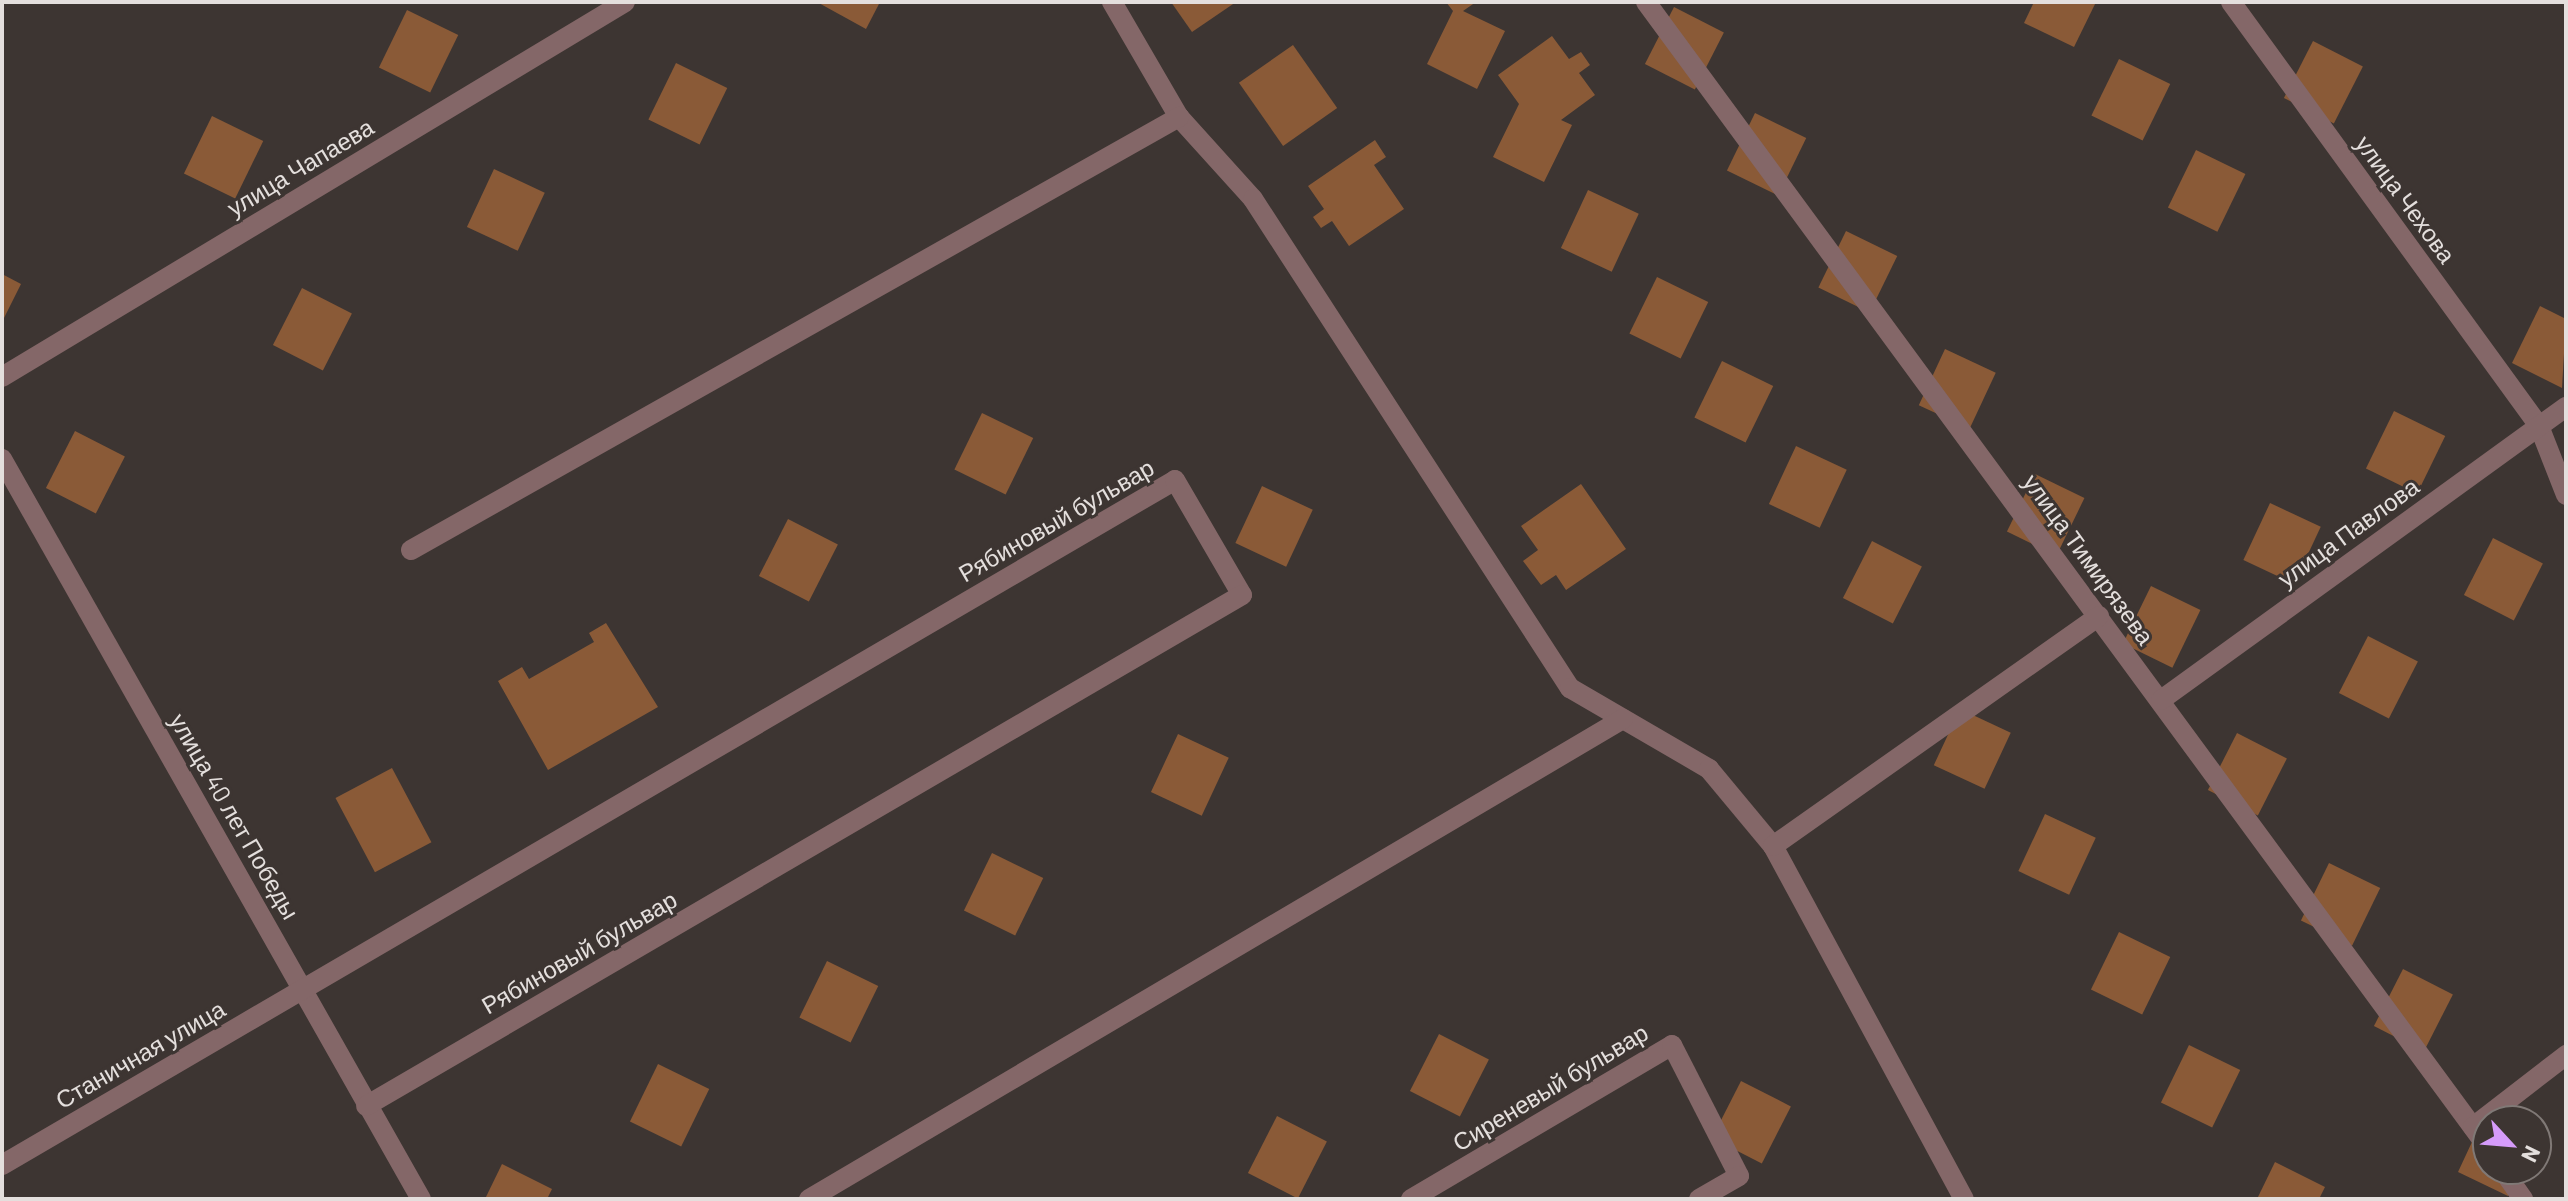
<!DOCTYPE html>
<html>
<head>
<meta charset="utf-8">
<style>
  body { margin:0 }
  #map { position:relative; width:2568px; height:1201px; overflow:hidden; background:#3d3532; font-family:Barlow,sans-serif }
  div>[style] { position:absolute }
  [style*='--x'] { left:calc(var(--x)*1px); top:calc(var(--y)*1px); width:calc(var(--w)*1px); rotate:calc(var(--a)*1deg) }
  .building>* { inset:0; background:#8a5a37; transform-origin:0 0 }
  .minor>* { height:20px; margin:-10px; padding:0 10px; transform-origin:10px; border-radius:10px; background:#846768 }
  span { translate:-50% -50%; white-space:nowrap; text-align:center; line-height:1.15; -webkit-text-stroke:6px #3d3532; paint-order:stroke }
  .street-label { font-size:24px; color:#e4dfdd }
  .frame { position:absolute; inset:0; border:4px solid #e4dfdd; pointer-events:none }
  .north { position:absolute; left:2472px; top:1105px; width:80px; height:80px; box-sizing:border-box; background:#3d3532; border:2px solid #807976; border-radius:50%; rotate:116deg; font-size:22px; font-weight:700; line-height:32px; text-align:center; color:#e4dfdd }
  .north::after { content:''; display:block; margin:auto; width:28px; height:36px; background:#d59bfa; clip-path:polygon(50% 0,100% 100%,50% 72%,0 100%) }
</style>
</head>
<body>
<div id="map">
  <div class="building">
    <i style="clip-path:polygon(817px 2px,880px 2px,866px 29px)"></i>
    <i style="clip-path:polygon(1171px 2px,1236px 2px,1192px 32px)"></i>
    <i style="clip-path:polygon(1446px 2px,1476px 2px,1463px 11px,1505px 31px,1477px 89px,1427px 64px,1453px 11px)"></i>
    <i style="clip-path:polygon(2034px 2px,2096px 2px,2074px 47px,2024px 23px)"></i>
    <i style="left:1674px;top:7px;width:56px;height:64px;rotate:27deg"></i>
    <i style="left:407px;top:10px;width:57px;height:64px;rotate:26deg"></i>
    <i style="clip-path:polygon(1552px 36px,1569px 59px,1581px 52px,1590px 65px,1579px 73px,1595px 95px,1561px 120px,1572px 125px,1544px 182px,1493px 157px,1519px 104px,1498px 75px)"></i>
    <i style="left:2313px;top:41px;width:56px;height:64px;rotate:27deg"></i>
    <i style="left:1293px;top:45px;width:77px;height:66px;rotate:55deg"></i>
    <i style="left:2119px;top:59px;width:57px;height:63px;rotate:26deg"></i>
    <i style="left:676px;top:63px;width:57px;height:63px;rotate:26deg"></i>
    <i style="left:1755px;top:113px;width:57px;height:64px;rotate:26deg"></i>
    <i style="left:212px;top:116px;width:57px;height:64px;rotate:26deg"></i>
    <i style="clip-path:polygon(1375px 140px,1386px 157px,1374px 165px,1404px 209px,1349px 246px,1332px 221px,1321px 228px,1313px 217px,1324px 209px,1308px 186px)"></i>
    <i style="left:2196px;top:150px;width:55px;height:64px;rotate:26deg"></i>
    <i style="left:494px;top:169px;width:56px;height:64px;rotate:25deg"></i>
    <i style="left:1588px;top:190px;width:56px;height:64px;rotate:25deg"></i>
    <i style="left:1846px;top:231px;width:57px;height:63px;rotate:26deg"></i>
    <i style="clip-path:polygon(2px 274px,21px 284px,2px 322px)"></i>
    <i style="left:1657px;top:277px;width:57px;height:63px;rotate:26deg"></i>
    <i style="left:302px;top:288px;width:56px;height:64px;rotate:27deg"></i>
    <i style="clip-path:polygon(2540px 306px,2566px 319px,2562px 388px,2512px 363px)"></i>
    <i style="left:1945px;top:349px;width:56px;height:62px;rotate:25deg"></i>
    <i style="left:1722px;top:361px;width:57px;height:63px;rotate:26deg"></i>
    <i style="left:2394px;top:411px;width:57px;height:64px;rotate:26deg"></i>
    <i style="left:982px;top:413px;width:57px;height:63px;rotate:26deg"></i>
    <i style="left:75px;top:431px;width:56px;height:64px;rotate:27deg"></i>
    <i style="left:1796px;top:446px;width:56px;height:64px;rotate:25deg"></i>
    <i style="left:2035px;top:474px;width:55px;height:64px;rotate:26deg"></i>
    <i style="clip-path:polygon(1581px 484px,1626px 549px,1566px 590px,1556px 575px,1541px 585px,1523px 561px,1538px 550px,1521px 526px)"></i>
    <i style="left:1262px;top:486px;width:56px;height:63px;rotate:25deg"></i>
    <i style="left:2270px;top:503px;width:56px;height:63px;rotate:25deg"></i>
    <i style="left:788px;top:519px;width:56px;height:64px;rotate:27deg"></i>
    <i style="left:2493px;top:538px;width:56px;height:64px;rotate:27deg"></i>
    <i style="left:1872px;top:541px;width:56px;height:64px;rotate:27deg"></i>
    <i style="left:2151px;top:586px;width:55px;height:64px;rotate:26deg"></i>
    <i style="clip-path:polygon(606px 623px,658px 707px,548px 770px,498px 681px,522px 667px,529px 679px,594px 642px,589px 633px)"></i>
    <i style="left:2368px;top:636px;width:56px;height:64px;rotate:27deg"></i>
    <i style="left:1960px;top:709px;width:56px;height:62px;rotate:25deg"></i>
    <i style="left:2237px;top:733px;width:56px;height:64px;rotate:27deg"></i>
    <i style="left:1178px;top:734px;width:56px;height:64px;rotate:25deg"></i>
    <i style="left:392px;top:768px;width:84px;height:64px;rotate:62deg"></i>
    <i style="left:2045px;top:814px;width:56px;height:63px;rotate:25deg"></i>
    <i style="left:992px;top:853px;width:57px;height:64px;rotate:26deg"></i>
    <i style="left:2329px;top:863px;width:57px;height:64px;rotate:26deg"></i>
    <i style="left:2119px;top:932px;width:57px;height:64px;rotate:26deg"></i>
    <i style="left:827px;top:961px;width:57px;height:63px;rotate:26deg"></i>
    <i style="left:2403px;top:969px;width:56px;height:64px;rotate:27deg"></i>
    <i style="left:1439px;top:1034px;width:56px;height:64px;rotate:27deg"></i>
    <i style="left:2189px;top:1045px;width:57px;height:64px;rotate:26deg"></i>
    <i style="left:658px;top:1064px;width:57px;height:64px;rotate:26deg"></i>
    <i style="left:1741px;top:1081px;width:56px;height:64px;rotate:27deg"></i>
    <i style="clip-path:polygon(2485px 1114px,2499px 1121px,2488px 1121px,2488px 1169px,2521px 1169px,2508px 1196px,2458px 1172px)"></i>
    <i style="left:1277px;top:1116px;width:56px;height:64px;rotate:27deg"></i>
    <i style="clip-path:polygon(2275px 1162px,2325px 1187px,2319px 1199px,2257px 1199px)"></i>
    <i style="clip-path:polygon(502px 1164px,552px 1189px,547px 1199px,485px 1199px)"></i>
  </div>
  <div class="minor">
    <i style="--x:1112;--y:2;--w:133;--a:59.8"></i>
    <i style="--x:1179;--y:117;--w:110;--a:47.9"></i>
    <i style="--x:1253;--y:199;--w:583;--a:57.05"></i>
    <i style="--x:1570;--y:688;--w:161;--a:30.2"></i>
    <i style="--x:1709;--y:769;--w:100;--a:50.3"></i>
    <i style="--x:1773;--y:846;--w:401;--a:61.6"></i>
    <i style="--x:1646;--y:2;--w:1422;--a:53.69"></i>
    <i style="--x:2231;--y:2;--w:524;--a:54"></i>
    <i style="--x:2539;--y:426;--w:74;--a:68.6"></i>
    <i style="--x:2;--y:377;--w:727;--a:-31.04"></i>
    <i style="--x:2;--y:459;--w:850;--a:60.48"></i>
    <i style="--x:411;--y:550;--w:882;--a:-29.41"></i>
    <i style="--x:2161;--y:700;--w:500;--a:-35.9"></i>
    <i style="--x:1773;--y:846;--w:399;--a:-35.2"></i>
    <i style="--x:2473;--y:1127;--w:118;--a:-37.7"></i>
    <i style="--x:2;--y:1165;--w:1358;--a:-30.28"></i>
    <i style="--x:1175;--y:480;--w:133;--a:59.8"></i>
    <i style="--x:1242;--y:595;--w:1014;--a:149.74"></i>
    <i style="--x:2502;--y:1169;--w:37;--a:55"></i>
    <i style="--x:809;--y:1199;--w:945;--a:-30.53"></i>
    <i style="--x:1411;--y:1199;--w:303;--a:-30.5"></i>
    <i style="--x:1672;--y:1045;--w:147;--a:62.9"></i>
    <i style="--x:1739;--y:1176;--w:46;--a:150.1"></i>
  </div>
  <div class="street-label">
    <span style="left:300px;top:167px;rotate:-31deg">улица Чапаева</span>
    <span style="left:2406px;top:199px;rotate:54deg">улица Чехова</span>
    <span style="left:1056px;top:520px;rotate:-30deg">Рябиновый бульвар</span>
    <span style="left:2348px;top:532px;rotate:-36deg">улица Павлова</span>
    <span style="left:2089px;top:559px;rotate:54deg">улица Тимирязева</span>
    <span style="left:235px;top:816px;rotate:60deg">улица 40 лет Победы</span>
    <span style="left:579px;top:952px;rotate:-30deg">Рябиновый бульвар</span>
    <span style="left:140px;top:1054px;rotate:-30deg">Станичная улица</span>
    <span style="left:1550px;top:1087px;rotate:-31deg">Сиреневый бульвар</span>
  </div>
  <div class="frame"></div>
  <div class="north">N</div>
</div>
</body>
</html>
